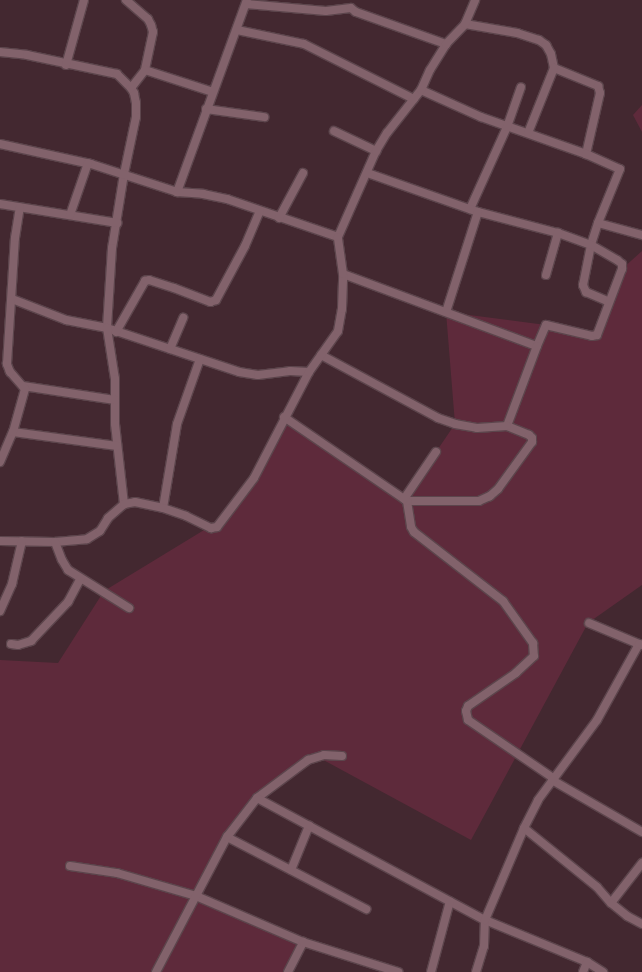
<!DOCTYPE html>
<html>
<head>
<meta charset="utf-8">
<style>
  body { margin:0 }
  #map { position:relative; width:642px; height:972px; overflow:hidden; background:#432830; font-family:Ubuntu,sans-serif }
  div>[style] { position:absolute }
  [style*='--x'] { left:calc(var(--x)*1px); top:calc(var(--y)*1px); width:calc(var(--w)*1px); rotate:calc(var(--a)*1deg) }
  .green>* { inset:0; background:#5e2a3b }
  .roads { filter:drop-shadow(1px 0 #5c454c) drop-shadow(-1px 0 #5c454c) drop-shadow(0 1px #5c454c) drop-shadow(0 -1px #5c454c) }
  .street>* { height:8px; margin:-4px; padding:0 4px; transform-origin:4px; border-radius:4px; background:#82626b }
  span { translate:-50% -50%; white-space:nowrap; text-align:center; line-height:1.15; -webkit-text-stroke:4px #221519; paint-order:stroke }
</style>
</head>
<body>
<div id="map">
  <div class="green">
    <i style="clip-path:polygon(642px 105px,642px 132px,633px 115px)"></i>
    <i style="clip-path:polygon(642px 251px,642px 585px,588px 623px,471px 840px,316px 756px,257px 798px,227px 837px,196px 896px,306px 942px,293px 972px,0 972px,0 660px,58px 663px,104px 591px,227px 516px,284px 417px,404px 499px,455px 424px,446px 312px,546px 325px,592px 336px,622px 269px)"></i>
  </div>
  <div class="roads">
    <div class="street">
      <i style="--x:126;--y:0;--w:29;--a:41"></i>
      <i style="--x:148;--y:19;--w:7;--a:63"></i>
      <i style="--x:151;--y:25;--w:7;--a:74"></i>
      <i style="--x:153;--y:32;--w:39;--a:102"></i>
      <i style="--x:145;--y:70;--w:71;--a:17.9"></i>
      <i style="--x:246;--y:4;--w:80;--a:5"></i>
      <i style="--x:326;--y:11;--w:25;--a:-7"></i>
      <i style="--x:351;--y:8;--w:6;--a:39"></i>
      <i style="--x:356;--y:12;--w:96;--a:19.6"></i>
      <i style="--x:465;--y:24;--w:53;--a:9.8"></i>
      <i style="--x:517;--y:33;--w:23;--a:18"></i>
      <i style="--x:539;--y:40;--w:9;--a:36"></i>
      <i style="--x:546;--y:45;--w:10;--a:61"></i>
      <i style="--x:551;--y:54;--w:14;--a:78"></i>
      <i style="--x:554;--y:68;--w:48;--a:22.2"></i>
      <i style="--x:598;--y:86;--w:7;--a:74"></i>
      <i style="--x:600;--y:93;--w:63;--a:102.9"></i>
      <i style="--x:237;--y:30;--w:68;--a:11.8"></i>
      <i style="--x:304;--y:44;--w:123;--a:26.6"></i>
      <i style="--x:0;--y:52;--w:27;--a:6"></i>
      <i style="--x:27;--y:55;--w:92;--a:11.9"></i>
      <i style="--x:117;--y:74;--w:20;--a:45"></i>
      <i style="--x:131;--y:88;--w:6;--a:59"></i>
      <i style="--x:134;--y:93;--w:10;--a:79"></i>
      <i style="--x:136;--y:103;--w:14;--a:90"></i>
      <i style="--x:136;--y:117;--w:58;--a:101.9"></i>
      <i style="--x:124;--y:174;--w:75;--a:99.2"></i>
      <i style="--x:112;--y:248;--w:80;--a:93.6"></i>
      <i style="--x:107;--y:328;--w:139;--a:18.4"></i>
      <i style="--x:239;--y:372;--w:19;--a:9"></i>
      <i style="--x:258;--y:375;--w:32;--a:-7"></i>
      <i style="--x:290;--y:371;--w:19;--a:3"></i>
      <i style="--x:66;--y:65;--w:67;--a:-74.5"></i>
      <i style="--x:131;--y:88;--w:23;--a:-52"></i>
      <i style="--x:421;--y:90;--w:66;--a:24.2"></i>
      <i style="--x:481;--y:117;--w:111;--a:19.4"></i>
      <i style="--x:586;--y:154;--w:37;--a:24"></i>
      <i style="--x:620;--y:169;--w:58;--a:112.2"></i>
      <i style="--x:598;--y:223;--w:23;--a:108"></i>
      <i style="--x:591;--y:245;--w:41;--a:101.3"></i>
      <i style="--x:583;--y:285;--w:8;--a:67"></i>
      <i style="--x:586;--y:292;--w:25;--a:23"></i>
      <i style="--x:206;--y:109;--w:59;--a:7.9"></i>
      <i style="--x:334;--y:131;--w:47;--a:25.5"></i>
      <i style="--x:528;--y:133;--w:70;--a:-68.2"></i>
      <i style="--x:0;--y:144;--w:93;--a:12.4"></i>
      <i style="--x:91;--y:164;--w:90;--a:18"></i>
      <i style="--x:177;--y:192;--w:26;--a:4"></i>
      <i style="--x:203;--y:194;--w:25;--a:12"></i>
      <i style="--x:227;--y:199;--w:117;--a:18.9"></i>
      <i style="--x:338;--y:237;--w:94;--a:-66.2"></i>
      <i style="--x:376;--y:151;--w:21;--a:-59"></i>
      <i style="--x:387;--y:133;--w:55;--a:-51.7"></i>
      <i style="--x:421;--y:90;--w:22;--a:-66"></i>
      <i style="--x:430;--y:70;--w:31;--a:-58"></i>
      <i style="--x:446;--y:44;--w:28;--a:-46"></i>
      <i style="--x:465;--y:24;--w:26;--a:-67"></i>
      <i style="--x:177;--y:192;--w:204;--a:-70"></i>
      <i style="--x:0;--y:204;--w:119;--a:9.2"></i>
      <i style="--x:470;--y:209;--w:90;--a:-65.7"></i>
      <i style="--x:507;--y:127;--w:42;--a:-70.7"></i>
      <i style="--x:70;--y:215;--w:55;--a:-70.9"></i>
      <i style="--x:279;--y:218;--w:51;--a:-61.9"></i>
      <i style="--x:598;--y:223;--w:46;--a:15.3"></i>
      <i style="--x:343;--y:274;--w:207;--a:20.4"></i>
      <i style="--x:537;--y:346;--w:23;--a:-67"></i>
      <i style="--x:546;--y:325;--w:47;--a:13.4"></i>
      <i style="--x:592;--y:336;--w:5;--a:-11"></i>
      <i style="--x:597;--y:335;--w:71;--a:-69.3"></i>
      <i style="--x:622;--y:269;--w:5;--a:-90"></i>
      <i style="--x:622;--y:264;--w:6;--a:-141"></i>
      <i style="--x:617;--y:260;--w:30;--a:-150"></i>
      <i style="--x:591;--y:245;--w:35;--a:-160"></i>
      <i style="--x:558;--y:233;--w:83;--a:-165.3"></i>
      <i style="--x:478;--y:212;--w:118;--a:-160.6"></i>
      <i style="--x:546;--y:275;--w:44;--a:-74.1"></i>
      <i style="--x:12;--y:299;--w:58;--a:21.3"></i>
      <i style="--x:66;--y:320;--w:42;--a:11"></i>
      <i style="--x:107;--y:328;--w:52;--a:81.1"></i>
      <i style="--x:115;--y:379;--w:45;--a:90"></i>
      <i style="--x:115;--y:424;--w:81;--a:83.6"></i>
      <i style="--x:446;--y:312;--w:105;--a:-72.3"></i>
      <i style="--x:116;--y:332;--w:59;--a:-60.4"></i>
      <i style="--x:145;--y:281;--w:4;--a:-14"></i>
      <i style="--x:149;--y:280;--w:26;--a:18"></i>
      <i style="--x:174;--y:288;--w:39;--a:21"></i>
      <i style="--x:210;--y:302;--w:6;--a:-18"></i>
      <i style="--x:216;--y:300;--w:61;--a:-61.8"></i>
      <i style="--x:245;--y:246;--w:38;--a:-67"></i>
      <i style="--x:537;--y:346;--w:85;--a:110.6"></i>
      <i style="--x:507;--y:426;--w:24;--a:22"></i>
      <i style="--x:529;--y:435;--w:4;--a:45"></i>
      <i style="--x:532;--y:438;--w:4;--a:90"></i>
      <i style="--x:532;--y:442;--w:58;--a:125.9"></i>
      <i style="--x:498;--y:489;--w:11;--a:139"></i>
      <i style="--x:490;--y:496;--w:12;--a:156"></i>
      <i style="--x:479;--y:501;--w:72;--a:180"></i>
      <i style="--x:407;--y:501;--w:26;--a:81"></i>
      <i style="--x:411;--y:527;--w:6;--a:59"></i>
      <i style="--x:414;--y:532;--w:113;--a:37.8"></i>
      <i style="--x:503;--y:601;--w:52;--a:54.5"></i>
      <i style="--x:533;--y:643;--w:13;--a:86"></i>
      <i style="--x:534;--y:656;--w:25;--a:137"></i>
      <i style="--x:516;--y:673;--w:58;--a:145.5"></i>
      <i style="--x:468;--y:706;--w:5;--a:112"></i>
      <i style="--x:466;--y:711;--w:9;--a:77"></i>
      <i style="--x:468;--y:720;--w:103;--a:34.3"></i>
      <i style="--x:170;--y:349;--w:34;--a:-67"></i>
      <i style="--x:321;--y:355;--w:133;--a:28.3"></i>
      <i style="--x:438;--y:418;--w:18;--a:19"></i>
      <i style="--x:455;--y:424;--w:22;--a:10"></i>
      <i style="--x:477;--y:428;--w:30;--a:-4"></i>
      <i style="--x:23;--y:386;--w:93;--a:8.7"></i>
      <i style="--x:284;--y:417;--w:149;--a:34.3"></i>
      <i style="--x:13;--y:432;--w:105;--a:7.7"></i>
      <i style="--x:0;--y:462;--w:33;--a:-67"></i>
      <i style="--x:13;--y:432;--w:45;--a:-74.4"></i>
      <i style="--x:25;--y:389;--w:23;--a:-131"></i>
      <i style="--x:10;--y:372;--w:9;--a:-111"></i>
      <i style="--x:7;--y:364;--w:126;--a:-86.4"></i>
      <i style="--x:15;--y:238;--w:31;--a:-81"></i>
      <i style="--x:404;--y:499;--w:57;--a:-55.8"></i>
      <i style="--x:163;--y:508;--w:85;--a:-80.5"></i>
      <i style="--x:177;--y:424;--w:69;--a:-70.5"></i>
      <i style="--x:0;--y:541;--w:55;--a:1"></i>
      <i style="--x:55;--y:542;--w:32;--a:-5"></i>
      <i style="--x:87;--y:539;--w:15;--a:-32"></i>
      <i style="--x:100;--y:531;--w:15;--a:-58"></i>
      <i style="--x:108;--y:518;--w:21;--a:-41"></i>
      <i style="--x:124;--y:504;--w:11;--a:-10"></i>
      <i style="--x:135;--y:502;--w:29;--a:12"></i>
      <i style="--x:163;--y:508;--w:24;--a:19"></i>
      <i style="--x:186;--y:516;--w:28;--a:26"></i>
      <i style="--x:211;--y:528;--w:6;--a:-9"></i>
      <i style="--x:217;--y:527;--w:61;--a:-52.9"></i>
      <i style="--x:254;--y:478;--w:119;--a:-62.6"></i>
      <i style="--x:309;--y:372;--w:50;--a:-54.7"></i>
      <i style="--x:338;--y:331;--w:22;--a:-80"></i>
      <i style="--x:342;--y:309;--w:35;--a:-88"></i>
      <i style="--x:343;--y:274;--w:37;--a:-98"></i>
      <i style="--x:55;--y:542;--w:19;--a:69"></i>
      <i style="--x:62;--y:560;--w:12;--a:59"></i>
      <i style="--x:68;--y:570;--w:72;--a:31.9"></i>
      <i style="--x:0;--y:611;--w:30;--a:-66"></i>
      <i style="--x:12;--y:584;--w:44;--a:-76.9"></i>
      <i style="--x:589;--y:623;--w:54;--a:22.8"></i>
      <i style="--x:11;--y:644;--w:7;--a:8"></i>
      <i style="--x:18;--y:645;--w:14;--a:-17"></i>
      <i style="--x:31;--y:641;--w:54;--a:-46.5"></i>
      <i style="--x:68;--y:602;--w:26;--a:-62"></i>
      <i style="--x:552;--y:780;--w:104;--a:30"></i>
      <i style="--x:257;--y:798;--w:64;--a:-36.7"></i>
      <i style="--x:308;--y:760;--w:17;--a:-17"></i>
      <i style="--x:324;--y:755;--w:18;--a:3"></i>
      <i style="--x:524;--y:828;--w:31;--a:-63"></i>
      <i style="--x:538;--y:800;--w:99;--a:-53.6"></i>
      <i style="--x:597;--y:720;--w:87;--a:-61.1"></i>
      <i style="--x:639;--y:644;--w:3;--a:18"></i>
      <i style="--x:227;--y:837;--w:157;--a:27.4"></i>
      <i style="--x:70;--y:866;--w:48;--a:8.5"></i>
      <i style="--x:117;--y:873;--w:82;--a:16.2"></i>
      <i style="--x:196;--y:896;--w:116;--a:23.3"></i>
      <i style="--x:291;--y:870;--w:48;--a:-67.8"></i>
      <i style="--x:611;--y:903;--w:51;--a:-52.2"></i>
      <i style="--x:156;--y:972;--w:153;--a:-62.3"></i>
      <i style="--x:227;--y:837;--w:49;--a:-52.4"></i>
      <i style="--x:257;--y:798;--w:259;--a:28.2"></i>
      <i style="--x:485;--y:920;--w:110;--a:22.4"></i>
      <i style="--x:587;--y:962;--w:19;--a:32"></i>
      <i style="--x:288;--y:972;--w:34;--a:-63"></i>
      <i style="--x:303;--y:942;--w:100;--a:17.5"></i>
      <i style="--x:431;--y:972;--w:73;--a:-75"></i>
      <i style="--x:476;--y:972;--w:27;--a:-73"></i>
      <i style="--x:484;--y:946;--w:26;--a:-88"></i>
      <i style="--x:485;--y:920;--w:100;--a:-67"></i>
      <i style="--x:524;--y:828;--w:94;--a:38.9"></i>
      <i style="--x:597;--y:887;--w:21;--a:49"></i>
      <i style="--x:611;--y:903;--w:21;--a:39"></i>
      <i style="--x:627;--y:916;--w:17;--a:28"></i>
      <i style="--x:583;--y:972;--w:11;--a:-68"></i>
    </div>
  </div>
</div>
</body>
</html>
